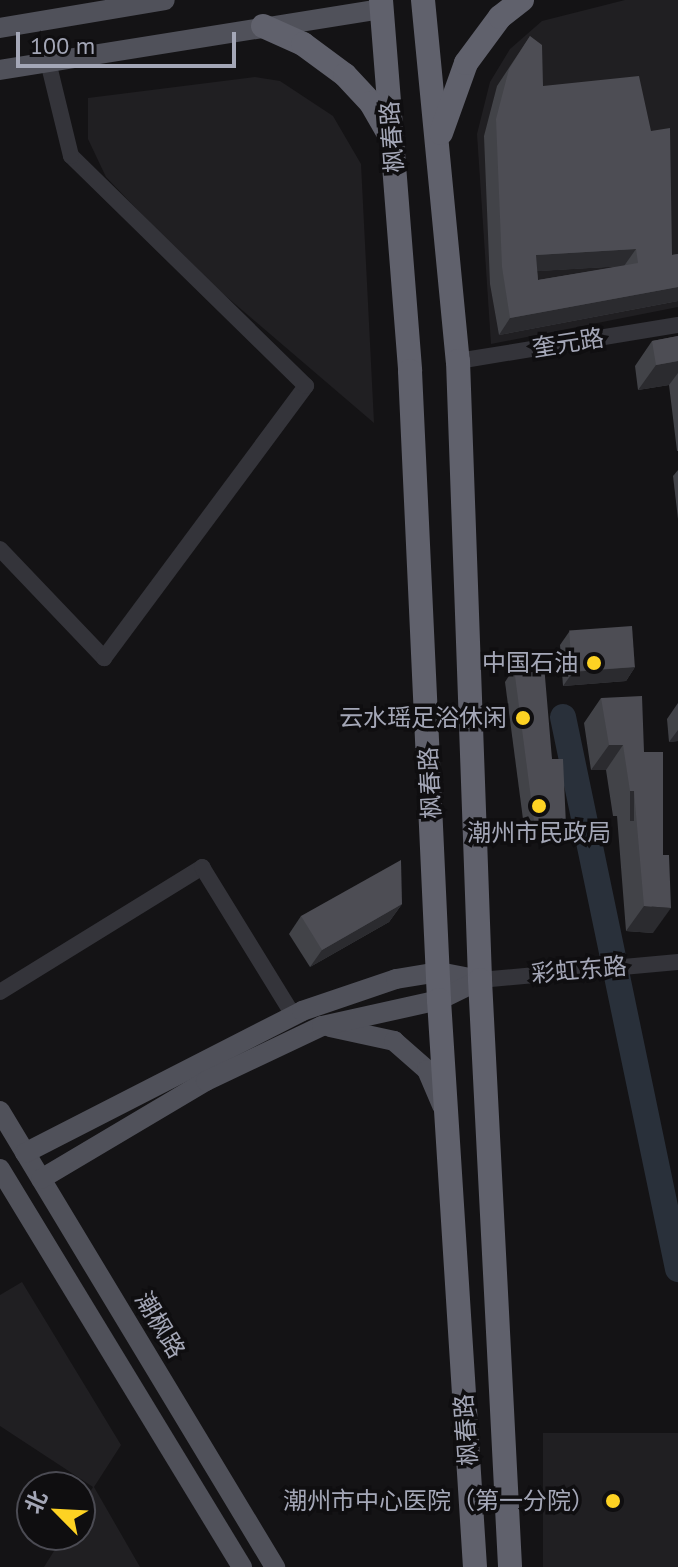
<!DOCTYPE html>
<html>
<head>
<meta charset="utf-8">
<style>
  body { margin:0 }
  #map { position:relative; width:678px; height:1567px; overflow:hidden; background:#141315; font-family:"PT Sans","Noto Sans SC",sans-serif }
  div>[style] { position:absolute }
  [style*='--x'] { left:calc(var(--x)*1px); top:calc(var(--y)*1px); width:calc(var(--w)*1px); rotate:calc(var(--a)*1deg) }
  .built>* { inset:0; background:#201f22; transform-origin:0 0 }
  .river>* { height:26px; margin:-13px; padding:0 13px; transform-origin:13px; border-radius:13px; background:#29303a }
  .minor>* { height:16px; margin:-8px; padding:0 8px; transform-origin:8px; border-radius:8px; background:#34343a }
  .major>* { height:20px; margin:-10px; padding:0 10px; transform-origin:10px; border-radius:10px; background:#50515a }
  .highway>* { height:24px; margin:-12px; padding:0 12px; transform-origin:12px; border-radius:12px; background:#60616c }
  .wall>* { inset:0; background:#424348 }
  .shaded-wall>* { inset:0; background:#2b2b2f; transform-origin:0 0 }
  .building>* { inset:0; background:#4d4d54; transform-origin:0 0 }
  .dots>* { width:22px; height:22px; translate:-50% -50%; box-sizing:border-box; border:4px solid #0f0e10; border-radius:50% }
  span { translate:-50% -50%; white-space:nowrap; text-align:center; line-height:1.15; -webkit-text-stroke:7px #0f0e10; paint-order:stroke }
  .street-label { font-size:24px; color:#a4a7b7 }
  .poi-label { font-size:24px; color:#a4a7b7 }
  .right { translate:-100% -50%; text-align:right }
  .north { position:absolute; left:16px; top:1471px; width:80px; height:80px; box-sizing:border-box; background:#0f0e10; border:2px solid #4b4b53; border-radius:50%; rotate:294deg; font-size:22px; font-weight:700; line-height:32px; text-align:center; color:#a4a7b7 }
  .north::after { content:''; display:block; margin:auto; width:28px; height:36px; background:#fdd223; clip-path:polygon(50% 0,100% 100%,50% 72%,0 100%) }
  .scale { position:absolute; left:16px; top:32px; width:220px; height:36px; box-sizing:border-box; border:4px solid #a4a7b7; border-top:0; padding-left:10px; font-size:24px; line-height:28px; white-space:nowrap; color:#a4a7b7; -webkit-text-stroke:6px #0f0e10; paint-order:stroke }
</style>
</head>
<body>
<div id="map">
  <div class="built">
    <i style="clip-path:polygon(625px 0,678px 0,678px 307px,491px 344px,477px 134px,490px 82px,510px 49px,542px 21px)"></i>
    <i style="clip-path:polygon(255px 77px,280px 81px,333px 116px,361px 164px,374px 423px,194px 269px,106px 177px,88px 139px,88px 98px)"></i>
    <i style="clip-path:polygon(22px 1282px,121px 1445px,94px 1487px,140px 1567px,44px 1567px,64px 1535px,80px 1535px,80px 1509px,93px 1487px,0 1426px,0 1295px)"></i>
    <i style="left:543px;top:1433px;width:135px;height:134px"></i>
  </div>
  <div class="river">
    <i style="--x:563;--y:717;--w:564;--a:78.23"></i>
  </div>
  <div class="minor">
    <i style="--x:458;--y:361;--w:223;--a:-9.3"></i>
    <i style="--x:0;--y:549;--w:151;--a:46.3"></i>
    <i style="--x:104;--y:658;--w:339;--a:-53.4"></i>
    <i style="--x:306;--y:386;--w:329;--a:-135.6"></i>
    <i style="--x:71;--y:156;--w:97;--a:-103.7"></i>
    <i style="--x:480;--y:980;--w:199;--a:-5.2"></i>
    <i style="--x:0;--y:992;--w:238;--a:-31.7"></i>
    <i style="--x:202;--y:867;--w:174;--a:58.4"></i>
  </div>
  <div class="major">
    <i style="--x:0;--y:28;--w:167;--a:-9.6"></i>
    <i style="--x:0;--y:70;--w:387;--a:-9.1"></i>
    <i style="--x:330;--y:1027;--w:66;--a:12.3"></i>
    <i style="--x:394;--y:1041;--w:44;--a:41.3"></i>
    <i style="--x:427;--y:1070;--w:39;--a:67"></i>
    <i style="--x:0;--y:1111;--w:533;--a:58.91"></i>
    <i style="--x:25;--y:1153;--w:311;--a:-27.1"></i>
    <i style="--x:302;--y:1011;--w:99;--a:-18.8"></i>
    <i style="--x:396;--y:979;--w:44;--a:-9.2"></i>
    <i style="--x:439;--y:972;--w:42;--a:11"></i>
    <i style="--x:0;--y:1169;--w:466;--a:58.7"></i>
    <i style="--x:41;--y:1179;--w:192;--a:-30.7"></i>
    <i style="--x:206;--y:1081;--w:128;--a:-25.4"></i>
    <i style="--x:322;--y:1026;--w:120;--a:-12.5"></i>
    <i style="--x:439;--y:1000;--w:46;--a:-26"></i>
  </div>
  <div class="highway">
    <i style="--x:381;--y:0;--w:372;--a:85.5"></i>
    <i style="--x:410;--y:371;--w:630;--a:87.36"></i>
    <i style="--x:439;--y:1000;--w:568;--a:86.37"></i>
    <i style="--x:423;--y:0;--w:363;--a:84.5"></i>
    <i style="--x:458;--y:361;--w:619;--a:87.96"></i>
    <i style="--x:480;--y:980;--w:588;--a:87.07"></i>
    <i style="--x:263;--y:26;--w:44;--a:24.2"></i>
    <i style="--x:303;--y:44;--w:52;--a:36.4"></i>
    <i style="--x:345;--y:75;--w:38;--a:47"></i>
    <i style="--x:371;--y:103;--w:36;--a:60"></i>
    <i style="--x:441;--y:133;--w:74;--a:-70.3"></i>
    <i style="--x:466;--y:63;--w:57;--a:-53.5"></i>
    <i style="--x:500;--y:17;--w:28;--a:-38"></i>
  </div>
  <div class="wall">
    <i style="clip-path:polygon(evenodd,530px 36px,543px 86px,672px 255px,678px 254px,678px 301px,499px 335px,490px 284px,484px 136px,497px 86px,530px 36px,623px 266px,538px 280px,537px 271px,623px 266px)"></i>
    <i style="clip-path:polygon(678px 336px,678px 451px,677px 451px,669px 385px,638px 390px,635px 366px,652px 341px)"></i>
    <i style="clip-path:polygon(678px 470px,678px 519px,673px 476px)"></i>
    <i style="clip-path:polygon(569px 632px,635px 667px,626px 681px,563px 686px,560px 645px)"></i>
    <i style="clip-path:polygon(514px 668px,552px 759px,566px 825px,557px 839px,526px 842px,505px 682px)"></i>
    <i style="clip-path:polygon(601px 698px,644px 752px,653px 933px,626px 931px,617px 816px,613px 816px,606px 770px,591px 770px,584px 723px)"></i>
    <i style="clip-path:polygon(678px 703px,678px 741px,669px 742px,667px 719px)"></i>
    <i style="clip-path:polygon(402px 904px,389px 922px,310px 967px,289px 934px,301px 916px)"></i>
  </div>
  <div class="shaded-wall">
    <i style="clip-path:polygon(636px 249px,624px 266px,524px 272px,536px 255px)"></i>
    <i style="clip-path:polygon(678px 287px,678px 301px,499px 335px,510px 318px)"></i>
    <i style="clip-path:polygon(678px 361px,678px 373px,669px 385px,638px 390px,656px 365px)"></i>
    <i style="clip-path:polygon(635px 667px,626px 681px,563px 686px,573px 672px)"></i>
    <i style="clip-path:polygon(678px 730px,678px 741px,669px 742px)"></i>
    <i style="clip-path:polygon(609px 745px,623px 745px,606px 770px,591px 770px)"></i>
    <i style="left:630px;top:791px;width:4px;height:30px"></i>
    <i style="clip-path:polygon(566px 825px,557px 839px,526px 842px,535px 829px)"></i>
    <i style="clip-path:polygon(402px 904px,389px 922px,310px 967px,322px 950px)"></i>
    <i style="clip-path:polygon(644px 906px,671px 908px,653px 933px,626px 931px)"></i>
  </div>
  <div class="building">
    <i style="clip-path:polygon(evenodd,530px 36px,542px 45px,543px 86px,639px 76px,651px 131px,670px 128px,672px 255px,678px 254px,678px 287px,510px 318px,502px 267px,496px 119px,509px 69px,530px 36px,636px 249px,638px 263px,538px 280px,536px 255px,636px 249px)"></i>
    <i style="clip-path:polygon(678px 336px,678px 361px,656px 365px,652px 341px)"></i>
    <i style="left:632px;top:626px;width:41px;height:63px;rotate:86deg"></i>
    <i style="clip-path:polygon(544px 665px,552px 759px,563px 759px,566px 825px,535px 829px,514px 668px)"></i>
    <i style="clip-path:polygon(642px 696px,644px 752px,663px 752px,663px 855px,669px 855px,671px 908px,644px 906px,634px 791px,630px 791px,623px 745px,609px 745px,601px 698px)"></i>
    <i style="clip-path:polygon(401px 860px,402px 904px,322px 950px,301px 916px)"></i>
  </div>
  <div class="dots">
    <i style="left:594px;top:663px;background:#fdd223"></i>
    <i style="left:523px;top:718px;background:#fdd223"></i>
    <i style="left:539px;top:806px;background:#fdd223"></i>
    <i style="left:613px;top:1501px;background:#fdd223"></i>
  </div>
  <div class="street-label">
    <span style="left:392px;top:137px;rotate:-94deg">枫春路</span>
    <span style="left:568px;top:343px;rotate:-9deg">奎元路</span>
    <span style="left:430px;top:783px;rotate:-93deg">枫春路</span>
    <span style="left:579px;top:970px;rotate:-5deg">彩虹东路</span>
    <span style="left:160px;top:1325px;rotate:59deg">潮枫路</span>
    <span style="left:466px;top:1430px;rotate:-94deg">枫春路</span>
  </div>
  <div class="poi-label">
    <span class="right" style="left:578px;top:663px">中国石油</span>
    <span class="right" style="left:507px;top:718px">云水瑶足浴休闲</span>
    <span style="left:539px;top:833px">潮州市民政局</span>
    <span class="right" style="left:595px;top:1501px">潮州市中心医院（第一分院）</span>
  </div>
  <div class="north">北</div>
  <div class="scale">100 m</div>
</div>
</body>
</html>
